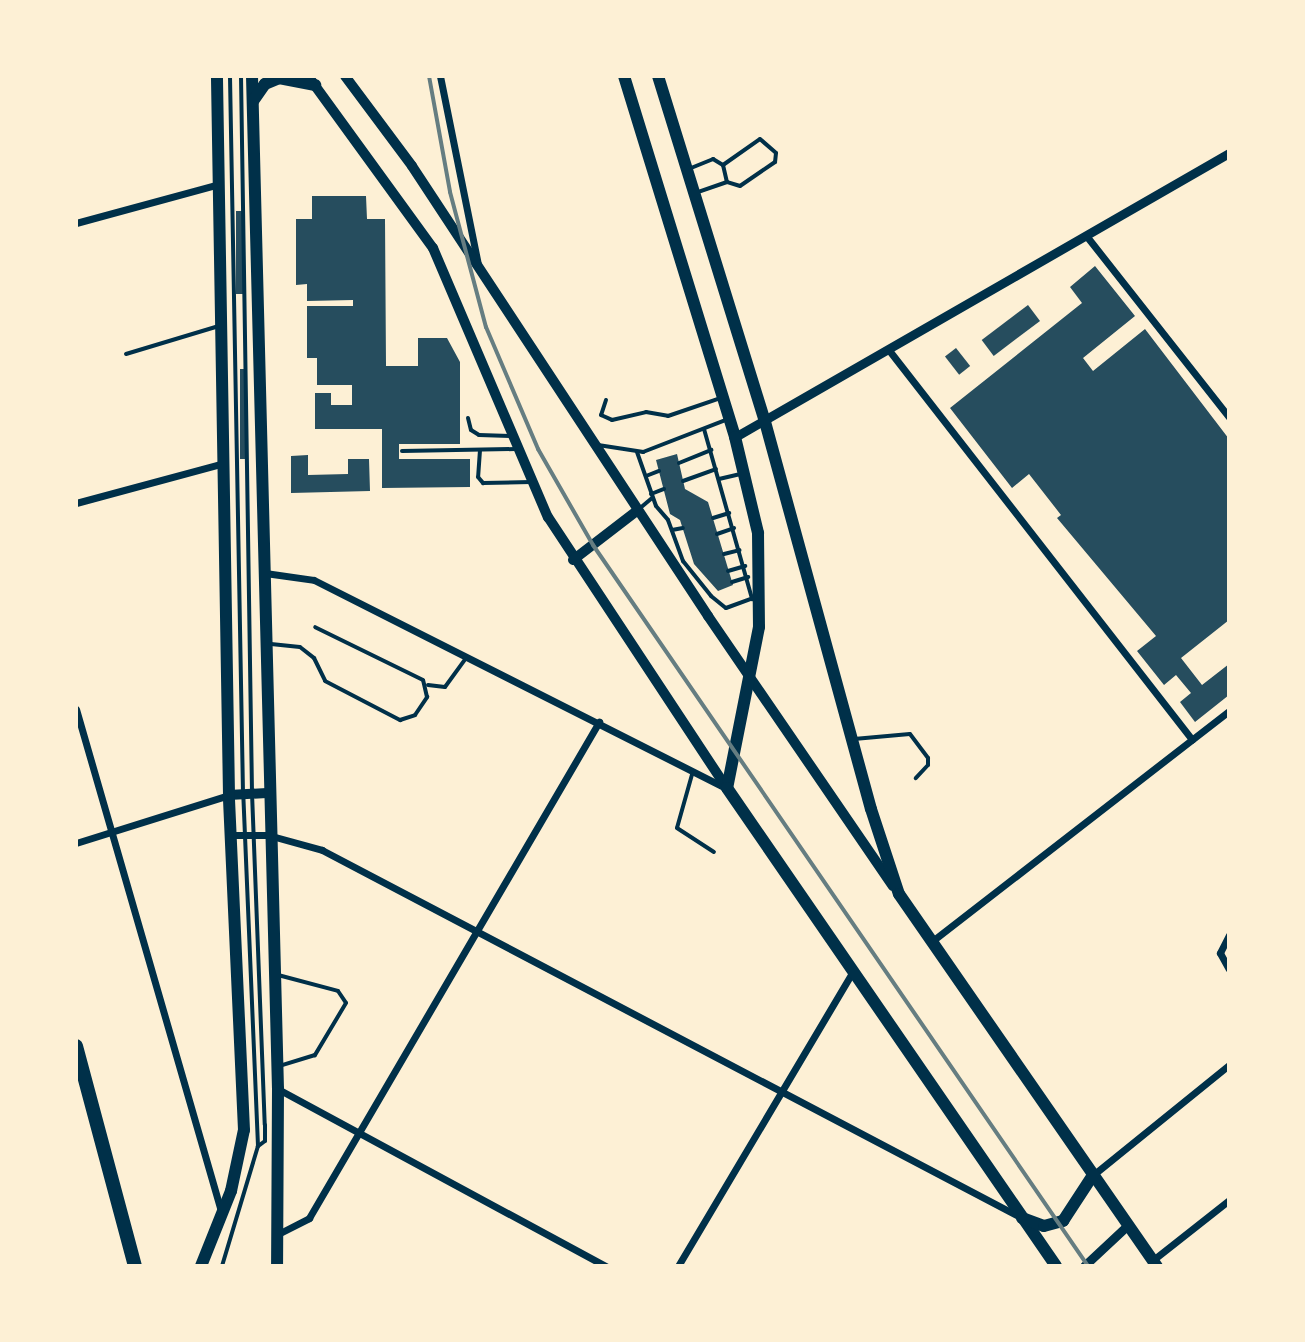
<!DOCTYPE html>
<html>
<head>
<meta charset="utf-8">
<style>
  body { margin:0 }
  #map { position:relative; width:1305px; height:1342px; overflow:hidden; background:#fdf0d5; font-family:Mulish,sans-serif }
  div>[style] { position:absolute }
  [style*='--x'] { left:calc(var(--x)*1px); top:calc(var(--y)*1px); width:calc(var(--w)*1px); rotate:calc(var(--a)*1deg) }
  .building>* { inset:0; background:#264d5e; transform-origin:0 0 }
  .service>* { height:4px; margin:-2px; padding:0 2px; transform-origin:2px; border-radius:2px; background:#003049 }
  .minor>* { height:7px; margin:-3.5px; padding:0 3.5px; transform-origin:3.5px; border-radius:3.5px; background:#003049 }
  .tertiary>* { height:9px; margin:-4.5px; padding:0 4.5px; transform-origin:4.5px; border-radius:4.5px; background:#003049 }
  .secondary>* { height:10px; margin:-5px; padding:0 5px; transform-origin:5px; border-radius:5px; background:#003049 }
  .primary>* { height:12px; margin:-6px; padding:0 6px; transform-origin:6px; border-radius:6px; background:#003049 }
  .motorway>* { height:14px; margin:-7px; padding:0 7px; transform-origin:7px; border-radius:7px; background:#003049 }
  .rail>* { height:4px; margin:-2px; padding:0 2px; transform-origin:2px; border-radius:2px; background:#657d81 }
  span { translate:-50% -50%; white-space:nowrap; text-align:center; line-height:1.15; -webkit-text-stroke:7px #fdf0d5; paint-order:stroke }
  .frame { position:absolute; inset:0; border:78px solid #fdf0d5; pointer-events:none }
</style>
</head>
<body>
<div id="map">
  <div class="building">
    <i style="clip-path:polygon(312px 196px,366px 196px,367px 219px,385px 219px,386px 366px,418px 366px,418px 338px,447px 338px,460px 362px,460px 444px,399px 444px,399px 459px,470px 459px,470px 487px,382px 488px,382px 429px,315px 429px,315px 393px,331px 393px,331px 405px,352px 405px,352px 385px,317px 385px,317px 358px,307px 358px,307px 306px,353px 306px,353px 300px,307px 301px,307px 284px,296px 285px,296px 219px,312px 219px)"></i>
    <i style="left:236px;top:211px;width:7px;height:83px"></i>
    <i style="clip-path:polygon(1095px 266px,1135px 316px,1083px 358px,1093px 371px,1145px 329px,1229px 439px,1229px 620px,1181px 658px,1202px 685px,1229px 664px,1229px 695px,1195px 722px,1180px 702px,1191px 693px,1176px 675px,1164px 685px,1137px 651px,1156px 636px,1057px 518px,1061px 515px,1029px 474px,1012px 488px,950px 408px,1082px 303px,1070px 287px)"></i>
    <i style="left:1028px;top:305px;width:20px;height:58px;rotate:53deg"></i>
    <i style="left:956px;top:348px;width:23px;height:14px;rotate:52deg"></i>
    <i style="left:240px;top:369px;width:7px;height:90px"></i>
    <i style="clip-path:polygon(677px 454px,685px 489px,708px 502px,733px 585px,718px 591px,694px 564px,680px 520px,670px 514px,656px 460px)"></i>
    <i style="clip-path:polygon(308px 455px,308px 475px,348px 474px,348px 459px,369px 459px,370px 491px,291px 493px,291px 456px)"></i>
  </div>
  <div class="service">
    <i style="--x:241;--y:76;--w:717;--a:89.12"></i>
    <i style="--x:252;--y:793;--w:332;--a:87.8"></i>
    <i style="--x:265;--y:1125;--w:16;--a:90"></i>
    <i style="--x:265;--y:1141;--w:9;--a:144"></i>
    <i style="--x:723;--y:165;--w:17;--a:77"></i>
    <i style="--x:691;--y:168;--w:24;--a:-22"></i>
    <i style="--x:713;--y:159;--w:12;--a:31"></i>
    <i style="--x:723;--y:165;--w:45;--a:-35.1"></i>
    <i style="--x:760;--y:139;--w:21;--a:41"></i>
    <i style="--x:776;--y:153;--w:9;--a:96"></i>
    <i style="--x:775;--y:162;--w:42;--a:145.6"></i>
    <i style="--x:740;--y:186;--w:14;--a:-163"></i>
    <i style="--x:727;--y:182;--w:31;--a:161"></i>
    <i style="--x:126;--y:354;--w:97;--a:-16.8"></i>
    <i style="--x:606;--y:400;--w:16;--a:108"></i>
    <i style="--x:601;--y:415;--w:12;--a:24"></i>
    <i style="--x:612;--y:420;--w:35;--a:-13"></i>
    <i style="--x:646;--y:412;--w:22;--a:10"></i>
    <i style="--x:668;--y:416;--w:56;--a:-18.8"></i>
    <i style="--x:468;--y:418;--w:12;--a:76"></i>
    <i style="--x:471;--y:430;--w:9;--a:32"></i>
    <i style="--x:479;--y:435;--w:31;--a:2"></i>
    <i style="--x:704;--y:429;--w:177;--a:74.2"></i>
    <i style="--x:598;--y:445;--w:46;--a:8.8"></i>
    <i style="--x:643;--y:452;--w:91;--a:-21.2"></i>
    <i style="--x:480;--y:450;--w:27;--a:94"></i>
    <i style="--x:478;--y:477;--w:8;--a:50"></i>
    <i style="--x:483;--y:483;--w:48;--a:-1.2"></i>
    <i style="--x:402;--y:451;--w:113;--a:-1"></i>
    <i style="--x:637;--y:452;--w:57;--a:70.6"></i>
    <i style="--x:656;--y:506;--w:18;--a:49"></i>
    <i style="--x:668;--y:520;--w:44;--a:69.9"></i>
    <i style="--x:683;--y:561;--w:45;--a:51.3"></i>
    <i style="--x:711;--y:596;--w:19;--a:39"></i>
    <i style="--x:726;--y:608;--w:33;--a:-20"></i>
    <i style="--x:679;--y:463;--w:35;--a:-22"></i>
    <i style="--x:646;--y:476;--w:14;--a:-21"></i>
    <i style="--x:719;--y:479;--w:22;--a:-13"></i>
    <i style="--x:683;--y:481;--w:35;--a:-20"></i>
    <i style="--x:651;--y:494;--w:14;--a:-21"></i>
    <i style="--x:639;--y:509;--w:17;--a:-40"></i>
    <i style="--x:713;--y:518;--w:17;--a:-17"></i>
    <i style="--x:672;--y:530;--w:11;--a:-10"></i>
    <i style="--x:717;--y:534;--w:18;--a:-19"></i>
    <i style="--x:724;--y:554;--w:16;--a:-14"></i>
    <i style="--x:728;--y:571;--w:18;--a:-16"></i>
    <i style="--x:732;--y:582;--w:17;--a:-17"></i>
    <i style="--x:271;--y:644;--w:29;--a:6"></i>
    <i style="--x:300;--y:647;--w:18;--a:38"></i>
    <i style="--x:314;--y:658;--w:25;--a:64"></i>
    <i style="--x:325;--y:681;--w:85;--a:27.5"></i>
    <i style="--x:400;--y:720;--w:16;--a:-18"></i>
    <i style="--x:415;--y:715;--w:22;--a:-56"></i>
    <i style="--x:427;--y:697;--w:17;--a:-103"></i>
    <i style="--x:423;--y:680;--w:120;--a:-153.9"></i>
    <i style="--x:428;--y:685;--w:17;--a:7"></i>
    <i style="--x:445;--y:687;--w:36;--a:-54"></i>
    <i style="--x:854;--y:739;--w:56;--a:-5.1"></i>
    <i style="--x:910;--y:734;--w:30;--a:53"></i>
    <i style="--x:928;--y:758;--w:7;--a:90"></i>
    <i style="--x:928;--y:765;--w:18;--a:133"></i>
    <i style="--x:693;--y:771;--w:59;--a:105.7"></i>
    <i style="--x:677;--y:828;--w:44;--a:33"></i>
    <i style="--x:278;--y:975;--w:62;--a:14.9"></i>
    <i style="--x:338;--y:991;--w:14;--a:56"></i>
    <i style="--x:346;--y:1003;--w:61;--a:120.8"></i>
    <i style="--x:315;--y:1055;--w:37;--a:163"></i>
    <i style="--x:222;--y:1266;--w:125;--a:-73.3"></i>
    <i style="--x:258;--y:1146;--w:353;--a:-92.4"></i>
    <i style="--x:243;--y:793;--w:717;--a:-91.04"></i>
  </div>
  <div class="minor">
    <i style="--x:440;--y:76;--w:192;--a:78.6"></i>
    <i style="--x:76;--y:223;--w:149;--a:-15.2"></i>
    <i style="--x:1088;--y:238;--w:228;--a:51.8"></i>
    <i style="--x:888;--y:349;--w:495;--a:52.1"></i>
    <i style="--x:76;--y:503;--w:153;--a:-15.1"></i>
    <i style="--x:265;--y:573;--w:49;--a:8.1"></i>
    <i style="--x:314;--y:580;--w:462;--a:26.8"></i>
    <i style="--x:76;--y:709;--w:523;--a:73.89"></i>
    <i style="--x:231;--y:835;--w:37;--a:0"></i>
    <i style="--x:268;--y:835;--w:56;--a:15.5"></i>
    <i style="--x:322;--y:850;--w:789;--a:27.73"></i>
    <i style="--x:76;--y:843;--w:160;--a:-17.4"></i>
    <i style="--x:1229;--y:935;--w:20;--a:117"></i>
    <i style="--x:1220;--y:953;--w:18;--a:61"></i>
    <i style="--x:931;--y:942;--w:377;--a:-37.8"></i>
    <i style="--x:278;--y:1089;--w:373;--a:28.4"></i>
    <i style="--x:1093;--y:1175;--w:175;--a:-39"></i>
    <i style="--x:278;--y:1234;--w:35;--a:-27"></i>
    <i style="--x:309;--y:1218;--w:575;--a:-59.69"></i>
    <i style="--x:1153;--y:1260;--w:97;--a:-38.3"></i>
    <i style="--x:678;--y:1266;--w:343;--a:-59.3"></i>
  </div>
  <div class="tertiary">
    <i style="--x:735;--y:437;--w:570;--a:-29.89"></i>
    <i style="--x:1084;--y:1266;--w:60;--a:-43"></i>
  </div>
  <div class="secondary">
    <i style="--x:308;--y:76;--w:213;--a:54"></i>
    <i style="--x:433;--y:248;--w:293;--a:66.9"></i>
    <i style="--x:548;--y:517;--w:325;--a:56.6"></i>
    <i style="--x:345;--y:76;--w:112;--a:53.3"></i>
    <i style="--x:412;--y:166;--w:539;--a:56.66"></i>
    <i style="--x:708;--y:616;--w:327;--a:55.6"></i>
    <i style="--x:573;--y:560;--w:82;--a:-37.6"></i>
    <i style="--x:229;--y:795;--w:38;--a:-3"></i>
  </div>
  <div class="primary">
    <i style="--x:252;--y:76;--w:1013;--a:88.53"></i>
    <i style="--x:278;--y:1089;--w:177;--a:90.3"></i>
    <i style="--x:624;--y:76;--w:378;--a:72.9"></i>
    <i style="--x:735;--y:437;--w:99;--a:76.5"></i>
    <i style="--x:758;--y:533;--w:94;--a:89.4"></i>
    <i style="--x:759;--y:627;--w:164;--a:101.2"></i>
    <i style="--x:727;--y:788;--w:580;--a:55.46"></i>
    <i style="--x:658;--y:76;--w:358;--a:72.8"></i>
    <i style="--x:764;--y:418;--w:405;--a:74.7"></i>
    <i style="--x:871;--y:809;--w:89;--a:71.8"></i>
    <i style="--x:899;--y:894;--w:453;--a:55.3"></i>
    <i style="--x:253;--y:101;--w:21;--a:-55"></i>
    <i style="--x:265;--y:84;--w:15;--a:-23"></i>
    <i style="--x:279;--y:78;--w:37;--a:11"></i>
    <i style="--x:1022;--y:1218;--w:23;--a:20"></i>
    <i style="--x:1044;--y:1226;--w:20;--a:-15"></i>
    <i style="--x:1063;--y:1221;--w:55;--a:-56.9"></i>
    <i style="--x:201;--y:1266;--w:81;--a:-68.2"></i>
    <i style="--x:231;--y:1191;--w:62;--a:-78"></i>
    <i style="--x:244;--y:1130;--w:335;--a:-92.6"></i>
    <i style="--x:229;--y:795;--w:719;--a:-90.96"></i>
  </div>
  <div class="motorway">
    <i style="--x:76;--y:1046;--w:228;--a:75"></i>
  </div>
  <div class="rail">
    <i style="--x:429;--y:76;--w:118;--a:79.7"></i>
    <i style="--x:450;--y:192;--w:140;--a:75.1"></i>
    <i style="--x:486;--y:327;--w:133;--a:66.9"></i>
    <i style="--x:538;--y:449;--w:111;--a:60.2"></i>
    <i style="--x:593;--y:545;--w:875;--a:55.53"></i>
  </div>
  <div class="frame"></div>
</div>
</body>
</html>
